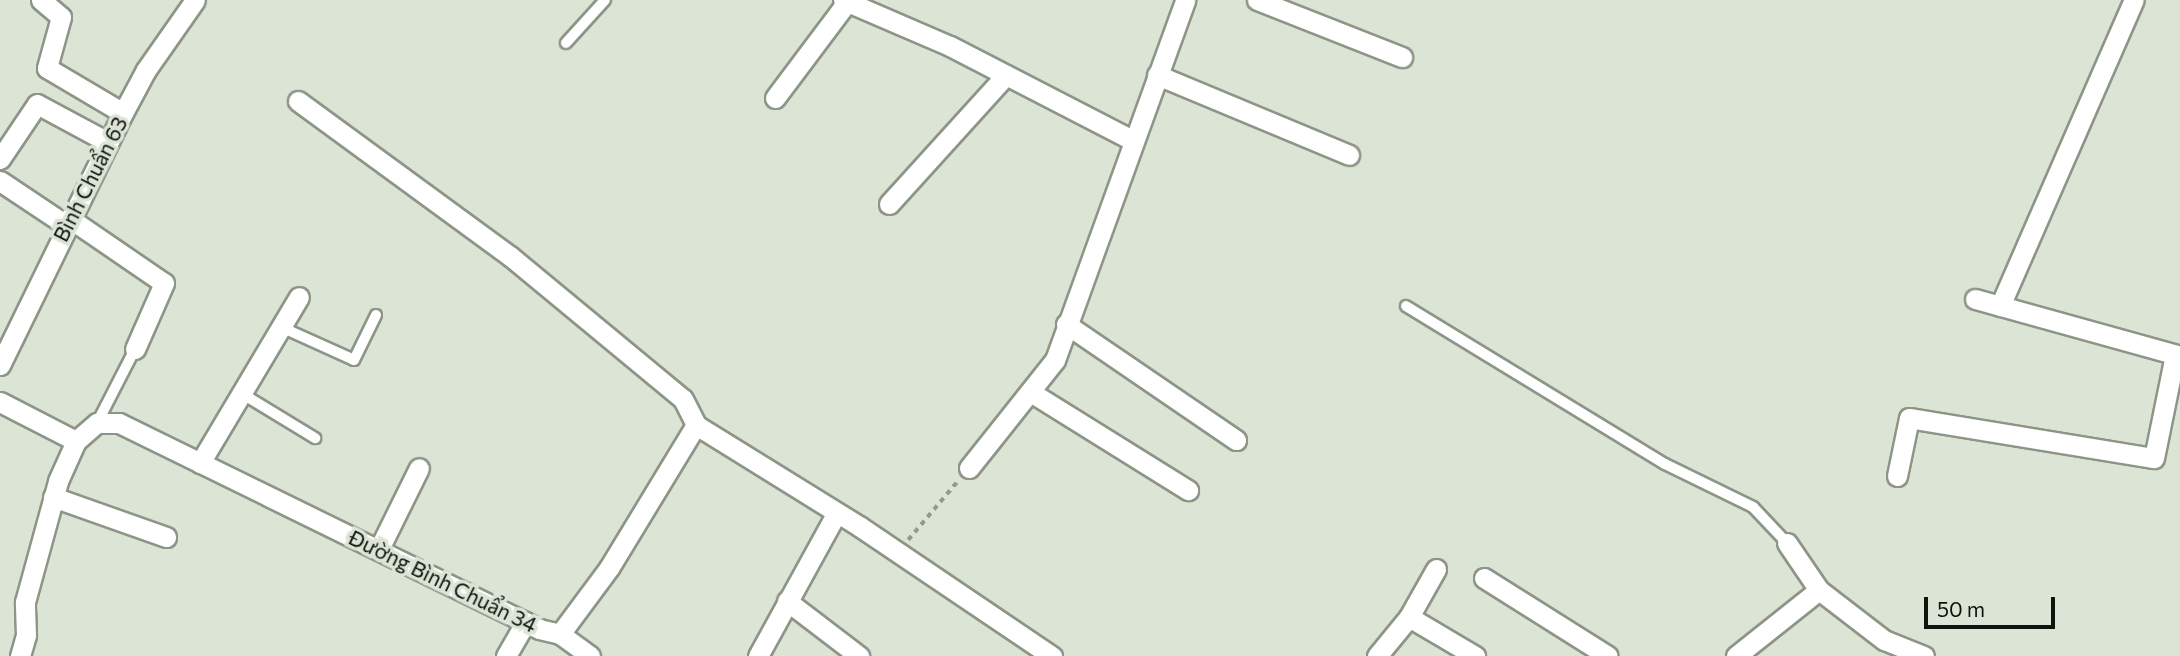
<!DOCTYPE html>
<html>
<head>
<meta charset="utf-8">
<style>
  body { margin:0 }
  #map { position:relative; width:2180px; height:656px; overflow:hidden; background:#dbe4d5; font-family:Commissioner,sans-serif }
  div>[style] { position:absolute }
  [style*='--x'] { left:calc(var(--x)*1px); top:calc(var(--y)*1px); width:calc(var(--w)*1px); rotate:calc(var(--a)*1deg) }
  .path>* { height:3.5px; margin-top:-1.75px; transform-origin:0; background:repeating-linear-gradient(90deg,#939a8e 0 5px,transparent 0 10px) }
  .roads { filter:drop-shadow(2px 0 #8d9587) drop-shadow(-2px 0 #8d9587) drop-shadow(0 2px #8d9587) drop-shadow(0 -2px #8d9587) }
  .service>* { height:10px; margin:-5px; padding:0 5px; transform-origin:5px; border-radius:5px; background:#fff }
  .minor>* { height:19px; margin:-9.5px; padding:0 9.5px; transform-origin:9.5px; border-radius:9.5px; background:#fff }
  span { translate:-50% -50%; white-space:nowrap; text-align:center; line-height:1.15; -webkit-text-stroke:7px #dbe4d5; paint-order:stroke }
  .street-label { font-size:21px; color:#0f120d }
  .scale { position:absolute; left:1924px; top:597px; width:131px; height:32px; box-sizing:border-box; border:4px solid #0f120d; border-top:0; padding-left:9px; font-size:21px; line-height:24px; white-space:nowrap; color:#0f120d; -webkit-text-stroke:5px #dbe4d5; paint-order:stroke }
</style>
</head>
<body>
<div id="map">
  <div class="path">
    <i style="--x:908;--y:540;--w:76;--a:-49.8"></i>
  </div>
  <div class="roads">
    <div class="service">
      <i style="--x:566;--y:43;--w:58;--a:-47.8"></i>
      <i style="--x:1406;--y:306;--w:303;--a:31.4"></i>
      <i style="--x:1665;--y:464;--w:98;--a:26"></i>
      <i style="--x:1753;--y:507;--w:50;--a:46.6"></i>
      <i style="--x:281;--y:327;--w:80;--a:24.3"></i>
      <i style="--x:354;--y:360;--w:50;--a:-63.9"></i>
      <i style="--x:241;--y:393;--w:87;--a:31.3"></i>
      <i style="--x:97;--y:423;--w:83;--a:-62.8"></i>
    </div>
    <div class="minor">
      <i style="--x:41;--y:0;--w:26;--a:40"></i>
      <i style="--x:61;--y:17;--w:53;--a:105.4"></i>
      <i style="--x:47;--y:68;--w:88;--a:30.6"></i>
      <i style="--x:843;--y:0;--w:116;--a:23.3"></i>
      <i style="--x:950;--y:46;--w:205;--a:27.3"></i>
      <i style="--x:1257;--y:0;--w:156;--a:21.5"></i>
      <i style="--x:1157;--y:75;--w:208;--a:22.6"></i>
      <i style="--x:775;--y:98;--w:120;--a:-53.1"></i>
      <i style="--x:298;--y:101;--w:263;--a:36.2"></i>
      <i style="--x:510;--y:256;--w:224;--a:39.6"></i>
      <i style="--x:683;--y:399;--w:29;--a:63"></i>
      <i style="--x:0;--y:159;--w:66;--a:-56.1"></i>
      <i style="--x:37;--y:104;--w:81;--a:28.2"></i>
      <i style="--x:0;--y:181;--w:79;--a:33.7"></i>
      <i style="--x:889;--y:204;--w:174;--a:-47.8"></i>
      <i style="--x:69;--y:218;--w:115;--a:34.4"></i>
      <i style="--x:164;--y:283;--w:72;--a:113.7"></i>
      <i style="--x:1975;--y:299;--w:213;--a:15.5"></i>
      <i style="--x:2000;--y:306;--w:334;--a:-66.4"></i>
      <i style="--x:1066;--y:324;--w:206;--a:34.3"></i>
      <i style="--x:0;--y:365;--w:280;--a:-64"></i>
      <i style="--x:123;--y:113;--w:49;--a:-61.9"></i>
      <i style="--x:146;--y:70;--w:85;--a:-55"></i>
      <i style="--x:1032;--y:393;--w:184;--a:31.9"></i>
      <i style="--x:0;--y:402;--w:85;--a:27.2"></i>
      <i style="--x:200;--y:463;--w:193;--a:-59.2"></i>
      <i style="--x:969;--y:468;--w:138;--a:-51.5"></i>
      <i style="--x:1055;--y:360;--w:383;--a:-70.1"></i>
      <i style="--x:1897;--y:476;--w:59;--a:-78.3"></i>
      <i style="--x:1909;--y:418;--w:248;--a:9.3"></i>
      <i style="--x:2154;--y:458;--w:105;--a:-78.5"></i>
      <i style="--x:53;--y:497;--w:120;--a:19.5"></i>
      <i style="--x:1787;--y:543;--w:57;--a:55.8"></i>
      <i style="--x:1819;--y:590;--w:82;--a:37.6"></i>
      <i style="--x:1884;--y:640;--w:43;--a:21.8"></i>
      <i style="--x:379;--y:549;--w:90;--a:-63.7"></i>
      <i style="--x:1484;--y:578;--w:146;--a:32.2"></i>
      <i style="--x:787;--y:601;--w:91;--a:37.4"></i>
      <i style="--x:1409;--y:617;--w:77;--a:30.6"></i>
      <i style="--x:560;--y:634;--w:37;--a:36"></i>
      <i style="--x:20;--y:656;--w:22;--a:-74"></i>
      <i style="--x:26;--y:635;--w:33;--a:-92"></i>
      <i style="--x:25;--y:602;--w:125;--a:-74.7"></i>
      <i style="--x:58;--y:481;--w:44;--a:-65.8"></i>
      <i style="--x:76;--y:441;--w:28;--a:-41"></i>
      <i style="--x:97;--y:423;--w:22;--a:0"></i>
      <i style="--x:119;--y:423;--w:468;--a:26.1"></i>
      <i style="--x:539;--y:629;--w:22;--a:13"></i>
      <i style="--x:560;--y:634;--w:82;--a:-53.4"></i>
      <i style="--x:609;--y:568;--w:167;--a:-58.7"></i>
      <i style="--x:696;--y:425;--w:192;--a:31.8"></i>
      <i style="--x:859;--y:526;--w:233;--a:34"></i>
      <i style="--x:506;--y:656;--w:39;--a:-60"></i>
      <i style="--x:758;--y:656;--w:162;--a:-61.2"></i>
      <i style="--x:1377;--y:656;--w:50;--a:-50.6"></i>
      <i style="--x:1409;--y:617;--w:55;--a:-60.6"></i>
      <i style="--x:1736;--y:656;--w:106;--a:-38.5"></i>
    </div>
  </div>
  <div class="street-label">
    <span style="left:90px;top:179px;rotate:-63deg">Bình Chuẩn 63</span>
    <span style="left:443px;top:581px;rotate:26deg">Đường Bình Chuẩn 34</span>
  </div>
  <div class="scale">50 m</div>
</div>
</body>
</html>
